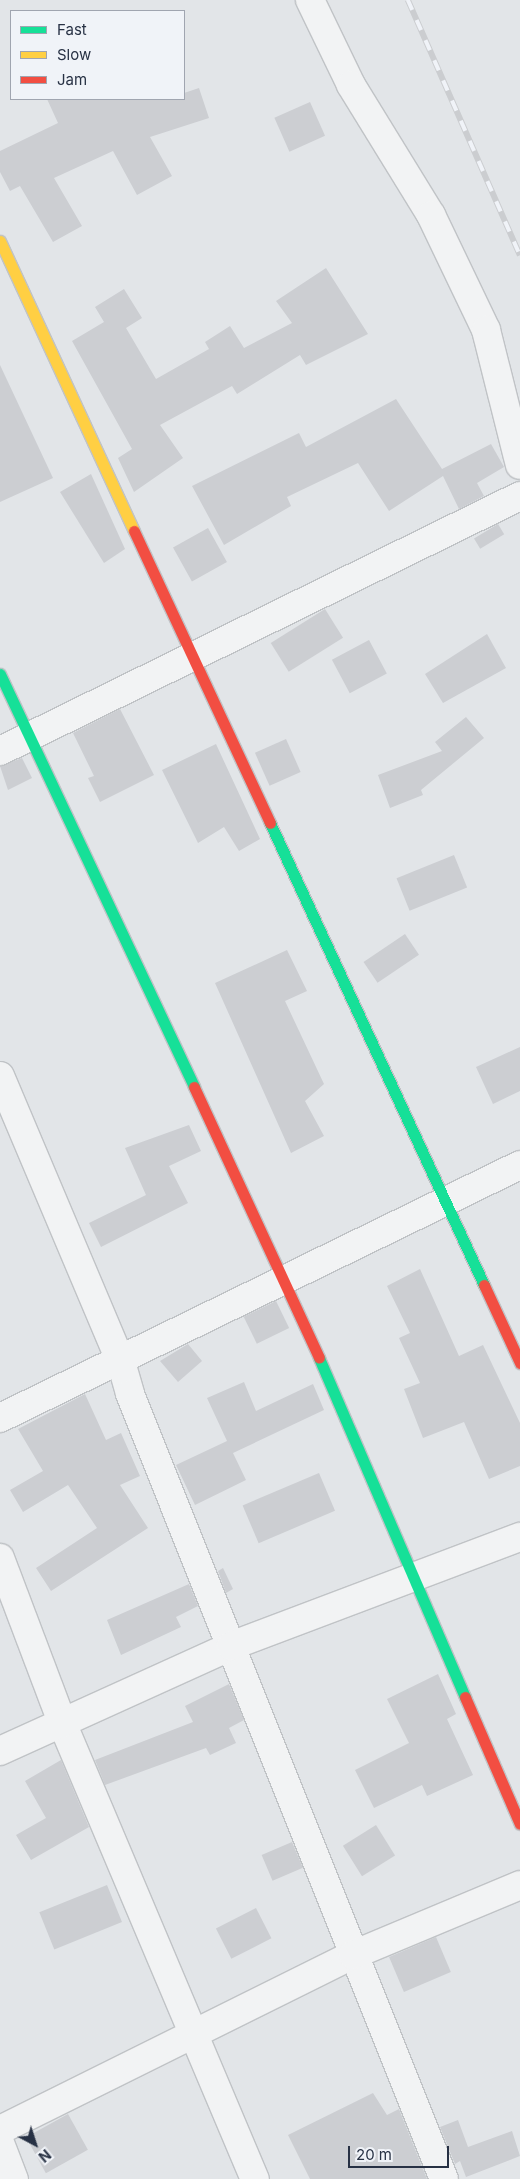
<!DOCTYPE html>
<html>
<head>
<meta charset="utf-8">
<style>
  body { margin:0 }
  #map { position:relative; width:520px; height:2179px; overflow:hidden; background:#e2e5e8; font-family:Inter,sans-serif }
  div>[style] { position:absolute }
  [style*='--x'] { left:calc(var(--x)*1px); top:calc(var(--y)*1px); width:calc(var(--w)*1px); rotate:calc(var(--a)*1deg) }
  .building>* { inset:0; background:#ccced2; transform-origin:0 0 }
  .roads { filter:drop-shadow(1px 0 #c0c3c6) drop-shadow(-1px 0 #c0c3c6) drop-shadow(0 1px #c0c3c6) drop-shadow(0 -1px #c0c3c6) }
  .street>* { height:28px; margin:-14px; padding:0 14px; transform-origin:14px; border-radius:14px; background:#f2f3f4 }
  .fast>* { height:11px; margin:-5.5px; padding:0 5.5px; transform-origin:5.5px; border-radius:5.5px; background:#16e098 }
  .slow>* { height:11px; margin:-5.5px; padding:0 5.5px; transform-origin:5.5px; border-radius:5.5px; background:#ffcf43 }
  .jam>* { height:11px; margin:-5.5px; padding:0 5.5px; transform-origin:5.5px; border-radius:5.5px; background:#f24e42 }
  .rail>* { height:5.5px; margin-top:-2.75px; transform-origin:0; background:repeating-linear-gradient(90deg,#f0f3f8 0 11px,#cbcdd0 0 22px); box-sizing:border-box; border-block:1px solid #cbcdd0 }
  span { translate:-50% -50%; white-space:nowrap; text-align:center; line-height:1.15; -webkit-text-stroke:4px #f0f3f8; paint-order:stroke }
  .legend { position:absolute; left:10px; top:10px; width:175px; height:90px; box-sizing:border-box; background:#f0f3f8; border:1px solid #a0a5b0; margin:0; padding:6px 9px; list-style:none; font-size:15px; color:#273144 }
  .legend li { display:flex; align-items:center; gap:10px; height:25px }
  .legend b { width:25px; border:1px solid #a0a5b0 }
  .north { position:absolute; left:10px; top:2119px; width:50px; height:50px; -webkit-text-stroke:4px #f0f3f8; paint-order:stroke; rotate:140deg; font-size:14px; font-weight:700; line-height:20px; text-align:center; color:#273144 }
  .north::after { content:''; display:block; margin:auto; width:18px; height:22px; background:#273144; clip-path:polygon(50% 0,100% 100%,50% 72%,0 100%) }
  .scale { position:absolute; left:348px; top:2146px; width:101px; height:22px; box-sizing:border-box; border:2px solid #273144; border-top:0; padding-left:6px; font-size:15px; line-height:18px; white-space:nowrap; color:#273144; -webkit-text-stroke:4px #f0f3f8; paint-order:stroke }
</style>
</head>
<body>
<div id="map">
  <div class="building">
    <i style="clip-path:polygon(199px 88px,209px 118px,150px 137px,172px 176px,137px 195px,113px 151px,54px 178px,82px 226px,53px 242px,20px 186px,10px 191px,0 172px,0 151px,58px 123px,47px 99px,184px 99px,184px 93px)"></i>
    <i style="left:310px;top:102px;width:37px;height:39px;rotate:66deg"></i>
    <i style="clip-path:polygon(326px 268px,368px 334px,306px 365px,300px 355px,237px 394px,232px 386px,160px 425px,183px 458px,134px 492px,118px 458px,132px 449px,72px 341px,104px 322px,95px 307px,124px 289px,142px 318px,126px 328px,156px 379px,209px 349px,205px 342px,230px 326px,244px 348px,292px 323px,276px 301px)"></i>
    <i style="clip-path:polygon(0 365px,53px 478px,0 502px)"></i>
    <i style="clip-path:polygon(396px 399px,442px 469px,491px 444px,504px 467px,477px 483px,484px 496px,459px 509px,443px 476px,389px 511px,358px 463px,287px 497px,291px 506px,224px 545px,192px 486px,299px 433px,306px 447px)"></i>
    <i style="clip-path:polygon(91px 474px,125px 549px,104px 563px,60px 492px)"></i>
    <i style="left:498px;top:524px;width:12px;height:28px;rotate:59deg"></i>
    <i style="left:208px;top:528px;width:39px;height:40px;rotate:61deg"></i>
    <i style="left:325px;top:609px;width:34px;height:64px;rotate:58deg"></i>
    <i style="clip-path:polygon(487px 634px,506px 668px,443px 703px,425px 674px)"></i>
    <i style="left:369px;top:640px;width:38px;height:42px;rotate:62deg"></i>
    <i style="clip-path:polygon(120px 709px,154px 775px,100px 802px,88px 778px,94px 776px,73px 733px)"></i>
    <i style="clip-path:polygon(466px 717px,484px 738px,421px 790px,423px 795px,390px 808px,378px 775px,442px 751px,435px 742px)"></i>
    <i style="left:286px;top:739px;width:36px;height:34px;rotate:66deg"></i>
    <i style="clip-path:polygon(216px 744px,260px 839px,239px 851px,224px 827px,198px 843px,162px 770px)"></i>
    <i style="clip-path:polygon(22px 758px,32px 778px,8px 790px,0 766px)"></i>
    <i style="left:454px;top:855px;width:35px;height:62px;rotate:68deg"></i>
    <i style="left:405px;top:934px;width:25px;height:50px;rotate:56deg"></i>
    <i style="clip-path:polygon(287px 950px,307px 991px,285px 1001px,324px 1084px,305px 1101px,324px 1136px,291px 1153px,215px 983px)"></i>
    <i style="clip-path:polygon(520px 1047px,520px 1091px,493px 1104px,476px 1067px)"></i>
    <i style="clip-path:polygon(189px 1125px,201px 1151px,169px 1166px,188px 1203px,101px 1247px,89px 1223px,146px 1195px,125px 1148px)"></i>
    <i style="clip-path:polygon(420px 1269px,459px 1356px,483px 1345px,520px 1423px,520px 1466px,489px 1479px,464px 1422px,423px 1438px,404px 1389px,420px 1383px,399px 1338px,410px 1333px,387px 1286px)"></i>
    <i style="left:276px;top:1301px;width:30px;height:36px;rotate:64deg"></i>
    <i style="clip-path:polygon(188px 1344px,202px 1361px,178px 1382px,160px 1361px)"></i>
    <i style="clip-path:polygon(244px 1382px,256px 1411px,313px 1384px,324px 1410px,233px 1453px,246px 1480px,195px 1505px,176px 1465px,227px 1441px,207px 1398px)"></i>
    <i style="clip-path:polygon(85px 1394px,106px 1440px,121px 1433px,140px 1476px,120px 1485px,148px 1528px,51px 1591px,36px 1568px,97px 1528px,68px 1485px,23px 1512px,10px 1490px,43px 1471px,18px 1429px)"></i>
    <i style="left:319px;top:1473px;width:41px;height:83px;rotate:67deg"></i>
    <i style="clip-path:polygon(223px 1568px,233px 1589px,226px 1593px,218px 1571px)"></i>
    <i style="clip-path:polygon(189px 1584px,198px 1606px,176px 1617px,181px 1627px,121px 1655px,107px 1620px)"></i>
    <i style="clip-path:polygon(438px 1674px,456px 1714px,447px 1719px,473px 1775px,427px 1796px,422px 1785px,374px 1808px,355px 1770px,409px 1743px,387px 1699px)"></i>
    <i style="clip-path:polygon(229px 1684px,244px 1720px,229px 1728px,236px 1743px,210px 1755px,206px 1748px,105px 1785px,95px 1760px,193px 1722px,185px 1706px)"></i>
    <i style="clip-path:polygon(61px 1760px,89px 1827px,31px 1860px,16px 1835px,46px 1818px,25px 1781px)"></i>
    <i style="left:376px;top:1825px;width:36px;height:39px;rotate:58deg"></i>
    <i style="left:292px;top:1842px;width:28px;height:33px;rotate:67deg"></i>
    <i style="left:107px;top:1885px;width:40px;height:73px;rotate:68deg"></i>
    <i style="left:256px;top:1908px;width:34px;height:45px;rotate:63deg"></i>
    <i style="left:436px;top:1937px;width:38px;height:51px;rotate:67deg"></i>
    <i style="clip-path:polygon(373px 2093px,387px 2115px,399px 2109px,427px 2179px,310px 2179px,288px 2135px)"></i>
    <i style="left:68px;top:2114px;width:41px;height:48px;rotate:61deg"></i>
    <i style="clip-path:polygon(458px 2120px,468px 2147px,512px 2131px,520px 2156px,466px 2177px,460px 2161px,455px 2164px,440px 2127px)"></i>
  </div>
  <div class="roads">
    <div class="street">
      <i style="--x:310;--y:0;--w:94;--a:64.2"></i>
      <i style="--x:351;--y:85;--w:153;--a:58.4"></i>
      <i style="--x:431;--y:215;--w:127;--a:64.4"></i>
      <i style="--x:486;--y:330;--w:139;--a:75.9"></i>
      <i style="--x:0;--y:751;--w:579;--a:-26.12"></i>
      <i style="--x:0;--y:1076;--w:311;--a:67.1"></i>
      <i style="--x:121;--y:1362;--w:33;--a:74"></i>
      <i style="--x:130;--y:1394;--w:845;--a:68.2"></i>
      <i style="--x:0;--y:1418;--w:578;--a:-25.94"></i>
      <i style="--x:0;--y:1558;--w:178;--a:69.3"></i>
      <i style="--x:63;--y:1725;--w:493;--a:67.1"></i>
      <i style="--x:0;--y:1751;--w:254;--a:-24.4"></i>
      <i style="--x:231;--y:1646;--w:309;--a:-20.7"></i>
      <i style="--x:0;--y:2130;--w:394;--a:-26.4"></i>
      <i style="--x:353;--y:1955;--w:181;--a:-22.7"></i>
      <i style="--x:0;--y:2143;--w:39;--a:69"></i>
    </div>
    <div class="fast">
      <i style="--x:0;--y:674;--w:456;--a:64.8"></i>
      <i style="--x:270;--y:823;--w:509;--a:65.15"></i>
      <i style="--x:319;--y:1358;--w:369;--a:66.7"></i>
    </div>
    <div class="slow">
      <i style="--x:0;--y:241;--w:319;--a:65.2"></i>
    </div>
    <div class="jam">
      <i style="--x:134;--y:531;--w:322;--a:65"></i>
      <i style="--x:194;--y:1087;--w:298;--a:65.2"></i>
      <i style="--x:484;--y:1285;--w:86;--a:65.2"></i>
      <i style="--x:465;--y:1697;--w:138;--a:66.6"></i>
    </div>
  </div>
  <div class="rail">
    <i style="--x:408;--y:0;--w:279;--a:66.3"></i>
  </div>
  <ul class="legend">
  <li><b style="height:6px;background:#16e098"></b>Fast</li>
  <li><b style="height:6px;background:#ffcf43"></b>Slow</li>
  <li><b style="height:6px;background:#f24e42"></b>Jam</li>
  </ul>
  <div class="north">N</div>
  <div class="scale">20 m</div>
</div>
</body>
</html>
